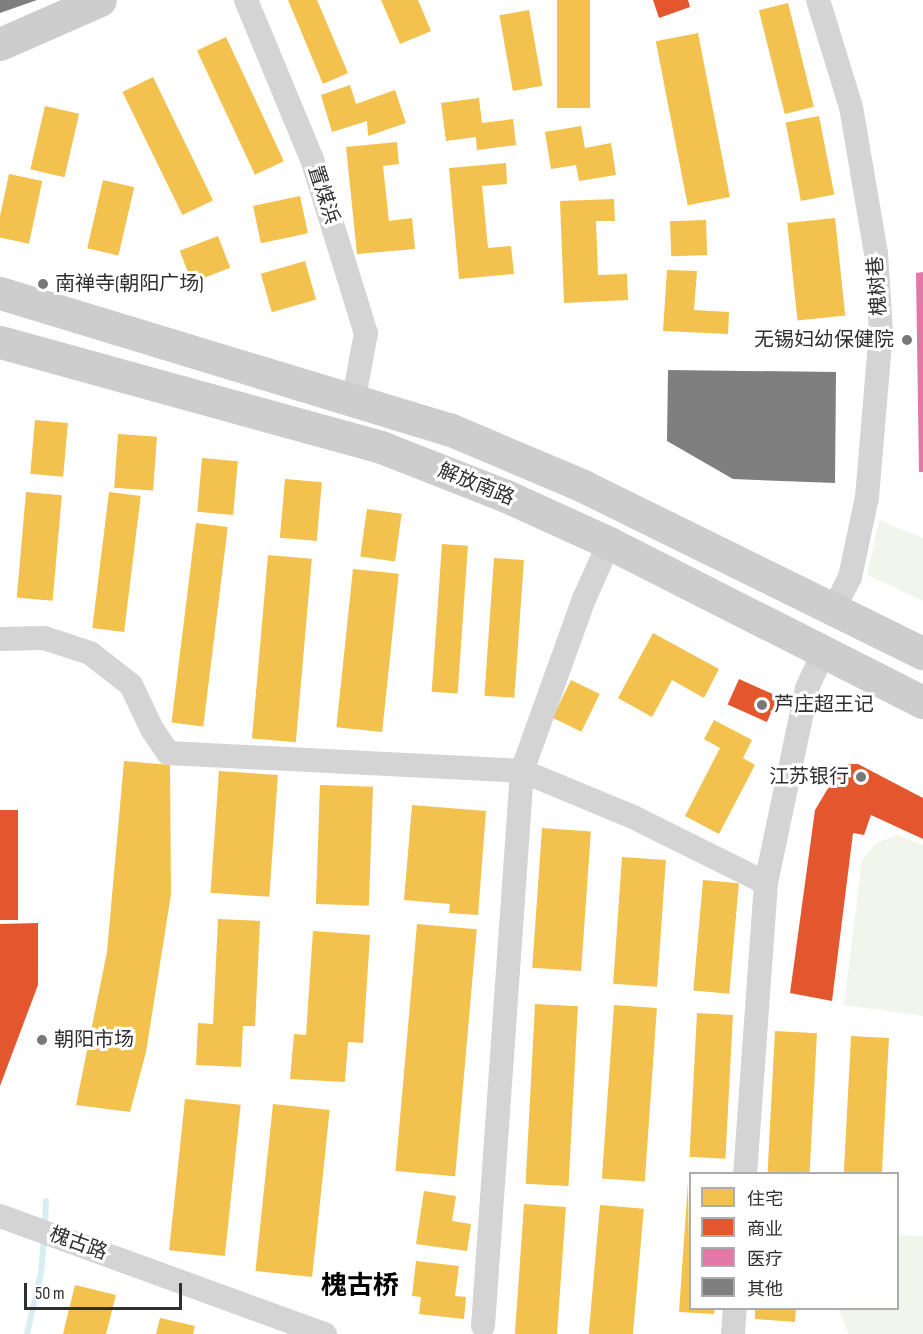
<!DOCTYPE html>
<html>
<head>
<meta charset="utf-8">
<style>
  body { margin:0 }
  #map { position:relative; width:923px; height:1334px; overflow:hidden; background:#fff; font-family:"Sofia Sans Condensed","Noto Sans SC",sans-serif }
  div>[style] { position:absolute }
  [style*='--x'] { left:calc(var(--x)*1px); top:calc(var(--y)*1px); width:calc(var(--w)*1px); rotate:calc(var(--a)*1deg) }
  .green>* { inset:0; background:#f2f5ec }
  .homes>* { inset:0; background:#f2c14e; transform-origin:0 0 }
  .shops>* { inset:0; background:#e4572e; transform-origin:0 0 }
  .health>* { inset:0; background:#e377a8 }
  .stream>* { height:6px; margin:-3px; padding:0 3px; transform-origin:3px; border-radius:3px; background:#d8edf3 }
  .building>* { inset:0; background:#7f7f7f }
  .street>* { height:24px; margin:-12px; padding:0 12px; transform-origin:12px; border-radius:12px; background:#d4d4d4 }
  .secondary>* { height:33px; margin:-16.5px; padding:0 16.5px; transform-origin:16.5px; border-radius:16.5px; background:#cdcdcd }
  .dots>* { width:16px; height:16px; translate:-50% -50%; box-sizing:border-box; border:3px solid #fff; border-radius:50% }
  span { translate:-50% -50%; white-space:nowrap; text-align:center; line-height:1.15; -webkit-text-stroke:6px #fff; paint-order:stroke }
  .street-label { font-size:20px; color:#2f2f2f }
  .poi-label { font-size:20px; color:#2f2f2f }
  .left { translate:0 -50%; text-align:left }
  .right { translate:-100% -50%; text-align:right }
  .district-label { font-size:26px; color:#000; font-weight:700 }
  .legend { position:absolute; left:689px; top:1172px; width:210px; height:138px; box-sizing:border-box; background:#fff; border:2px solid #acacac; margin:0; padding:8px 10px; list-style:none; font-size:18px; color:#2f2f2f }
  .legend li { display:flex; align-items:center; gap:12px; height:30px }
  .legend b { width:30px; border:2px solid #acacac }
  .scale { position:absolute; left:24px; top:1283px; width:158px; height:27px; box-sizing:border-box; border:3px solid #2f2f2f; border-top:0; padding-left:8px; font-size:18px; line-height:21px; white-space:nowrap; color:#2f2f2f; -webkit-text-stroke:4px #fff; paint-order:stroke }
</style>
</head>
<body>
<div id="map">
  <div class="green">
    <i style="clip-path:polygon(879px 520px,923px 538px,923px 601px,867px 575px)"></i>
    <i style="clip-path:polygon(897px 835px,923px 845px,923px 1016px,844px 1005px,862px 860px,876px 843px)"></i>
    <i style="clip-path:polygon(898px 1235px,923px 1236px,923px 1334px,849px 1334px,838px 1309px,898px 1308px)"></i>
  </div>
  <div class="homes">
    <i style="clip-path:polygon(288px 0,317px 0,348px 73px,323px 84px)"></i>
    <i style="clip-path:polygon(381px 0,418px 0,431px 31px,400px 44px)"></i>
    <i style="left:557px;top:0;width:33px;height:108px"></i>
    <i style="left:788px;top:3px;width:107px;height:30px;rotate:76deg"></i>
    <i style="left:529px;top:10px;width:77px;height:30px;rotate:80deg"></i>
    <i style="left:698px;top:33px;width:167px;height:43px;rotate:79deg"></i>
    <i style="left:226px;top:37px;width:137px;height:32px;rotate:65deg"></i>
    <i style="left:153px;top:77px;width:137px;height:34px;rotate:64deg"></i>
    <i style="clip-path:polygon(350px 85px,356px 104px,395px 90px,406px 123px,368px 136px,367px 121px,332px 132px,321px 95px)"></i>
    <i style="clip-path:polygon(479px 98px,482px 123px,513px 119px,516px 145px,477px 150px,476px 137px,446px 141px,441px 103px)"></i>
    <i style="left:45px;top:106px;width:35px;height:65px;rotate:13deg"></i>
    <i style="left:819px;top:116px;width:80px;height:34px;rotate:79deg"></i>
    <i style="clip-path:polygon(581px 126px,585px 148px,611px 143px,616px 175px,579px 181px,576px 165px,551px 169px,545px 132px)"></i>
    <i style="clip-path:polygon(397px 142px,399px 164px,383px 166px,389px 221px,412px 218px,415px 249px,357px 254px,346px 147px)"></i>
    <i style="clip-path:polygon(506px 163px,507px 184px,482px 186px,488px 248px,511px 246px,514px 274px,459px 279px,449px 168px)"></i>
    <i style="left:9px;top:174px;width:34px;height:64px;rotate:12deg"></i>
    <i style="left:103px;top:180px;width:32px;height:70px;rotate:13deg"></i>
    <i style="left:300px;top:196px;width:38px;height:48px;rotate:78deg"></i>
    <i style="clip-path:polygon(614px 199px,615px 221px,596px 221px,598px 275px,627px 274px,628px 300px,564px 303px,560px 201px)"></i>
    <i style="left:835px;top:218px;width:98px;height:48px;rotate:84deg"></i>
    <i style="left:706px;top:220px;width:35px;height:36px;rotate:88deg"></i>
    <i style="left:218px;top:236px;width:34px;height:41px;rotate:69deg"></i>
    <i style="left:305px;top:261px;width:40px;height:46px;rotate:74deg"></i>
    <i style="clip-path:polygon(667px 270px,697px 271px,694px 310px,729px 312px,728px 334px,663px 331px)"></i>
    <i style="left:35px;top:420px;width:33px;height:54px;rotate:5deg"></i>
    <i style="left:118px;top:434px;width:39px;height:54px;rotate:4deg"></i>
    <i style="left:202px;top:458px;width:36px;height:54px;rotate:5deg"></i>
    <i style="left:285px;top:479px;width:37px;height:59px;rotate:5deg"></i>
    <i style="left:26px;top:492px;width:36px;height:106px;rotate:5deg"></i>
    <i style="left:109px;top:492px;width:32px;height:137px;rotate:7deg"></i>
    <i style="left:367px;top:509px;width:35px;height:48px;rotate:8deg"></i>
    <i style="left:196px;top:523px;width:32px;height:201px;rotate:7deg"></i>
    <i style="left:442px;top:544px;width:26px;height:148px;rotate:4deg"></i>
    <i style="left:268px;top:555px;width:44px;height:184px;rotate:5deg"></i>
    <i style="left:494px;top:558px;width:30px;height:138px;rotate:4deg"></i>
    <i style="left:353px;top:569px;width:46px;height:159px;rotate:6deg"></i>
    <i style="clip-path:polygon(653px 633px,719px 669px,704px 698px,672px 680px,652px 717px,618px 698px)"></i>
    <i style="left:571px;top:680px;width:32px;height:42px;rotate:26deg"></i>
    <i style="clip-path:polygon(714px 720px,752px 740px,743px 758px,755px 765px,719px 834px,685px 816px,720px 748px,704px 739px)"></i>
    <i style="clip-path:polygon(124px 761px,170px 765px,171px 894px,146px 1052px,130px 1112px,76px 1105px,107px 952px)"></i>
    <i style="left:219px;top:771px;width:59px;height:122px;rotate:4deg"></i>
    <i style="left:320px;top:785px;width:53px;height:119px;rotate:2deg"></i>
    <i style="clip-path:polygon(412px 805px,486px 811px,478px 915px,449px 913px,450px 904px,404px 900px)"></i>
    <i style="left:542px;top:828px;width:49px;height:140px;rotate:4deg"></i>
    <i style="left:622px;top:857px;width:44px;height:127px;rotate:4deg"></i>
    <i style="left:703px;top:880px;width:36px;height:111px;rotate:5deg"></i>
    <i style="clip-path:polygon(218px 919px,260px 921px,255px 1026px,243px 1026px,241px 1067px,196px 1065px,198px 1023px,213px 1024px)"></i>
    <i style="left:417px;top:924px;width:60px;height:248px;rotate:5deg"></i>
    <i style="clip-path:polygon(313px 931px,370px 935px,363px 1043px,348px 1042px,345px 1082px,290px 1079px,294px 1034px,306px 1035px)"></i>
    <i style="left:535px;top:1004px;width:43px;height:180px;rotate:3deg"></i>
    <i style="left:614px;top:1005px;width:43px;height:174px;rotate:4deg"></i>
    <i style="left:697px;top:1013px;width:36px;height:144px;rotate:3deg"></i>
    <i style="left:775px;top:1031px;width:42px;height:141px;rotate:3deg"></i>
    <i style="left:851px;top:1036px;width:38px;height:138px;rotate:3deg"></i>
    <i style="left:185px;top:1099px;width:56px;height:152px;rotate:6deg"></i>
    <i style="left:273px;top:1104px;width:57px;height:168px;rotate:6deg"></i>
    <i style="clip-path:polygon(688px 1182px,690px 1308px,715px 1308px,714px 1314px,679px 1312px)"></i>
    <i style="clip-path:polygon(424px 1191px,456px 1196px,452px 1221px,471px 1224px,467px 1251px,416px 1244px)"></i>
    <i style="left:524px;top:1204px;width:42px;height:130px;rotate:4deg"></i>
    <i style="left:600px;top:1205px;width:44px;height:130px;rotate:5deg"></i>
    <i style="clip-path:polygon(416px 1261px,459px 1266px,455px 1296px,466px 1297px,464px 1319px,419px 1314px,421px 1297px,412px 1296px)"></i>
    <i style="clip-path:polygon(75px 1285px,116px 1295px,106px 1334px,63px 1334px)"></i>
    <i style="clip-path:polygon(755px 1308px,796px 1308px,795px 1322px,755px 1319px)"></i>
    <i style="clip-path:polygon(160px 1318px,195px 1326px,193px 1334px,156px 1334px)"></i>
  </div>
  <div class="shops">
    <i style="clip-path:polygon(653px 0,688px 0,690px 7px,659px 18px)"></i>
    <i style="left:739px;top:679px;width:43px;height:28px;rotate:24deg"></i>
    <i style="clip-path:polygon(849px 764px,858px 764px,923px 798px,923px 839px,871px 815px,864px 835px,853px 833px,832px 1001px,790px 993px,815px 810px,839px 770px)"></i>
    <i style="left:0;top:810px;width:18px;height:110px"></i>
    <i style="clip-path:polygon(38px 923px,38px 985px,0 1086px,0 924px)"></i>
  </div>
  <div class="health">
    <i style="clip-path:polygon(923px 272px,923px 472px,919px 472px,916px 273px)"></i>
  </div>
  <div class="stream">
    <i style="--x:45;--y:1227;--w:26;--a:-88"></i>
    <i style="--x:27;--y:1334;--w:63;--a:-77.1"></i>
    <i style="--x:41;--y:1273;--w:36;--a:-85"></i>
  </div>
  <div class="building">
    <i style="clip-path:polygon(0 0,37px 0,0 13px)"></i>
    <i style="clip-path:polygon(668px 370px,836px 372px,835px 483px,733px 479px,667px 441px)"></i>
  </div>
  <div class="street">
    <i style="--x:246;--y:0;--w:172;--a:67.5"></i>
    <i style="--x:312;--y:159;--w:182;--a:72.8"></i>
    <i style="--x:366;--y:333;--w:66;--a:100.5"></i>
    <i style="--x:818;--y:0;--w:112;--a:72.9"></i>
    <i style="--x:851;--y:107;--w:149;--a:80.3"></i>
    <i style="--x:876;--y:254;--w:77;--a:86.3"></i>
    <i style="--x:881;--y:331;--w:167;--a:94.8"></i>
    <i style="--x:867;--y:497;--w:82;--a:102"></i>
    <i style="--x:850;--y:577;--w:36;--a:117"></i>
    <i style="--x:0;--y:639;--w:44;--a:-1.3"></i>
    <i style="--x:44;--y:638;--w:48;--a:18.1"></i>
    <i style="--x:90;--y:653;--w:52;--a:38"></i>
    <i style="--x:131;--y:685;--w:49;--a:64.5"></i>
    <i style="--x:152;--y:729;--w:29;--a:56"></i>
    <i style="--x:168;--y:753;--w:354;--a:2.9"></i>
    <i style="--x:522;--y:771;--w:120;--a:22.5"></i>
    <i style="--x:633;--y:817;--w:148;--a:26.4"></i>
    <i style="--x:766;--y:883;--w:292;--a:94.1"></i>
    <i style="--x:766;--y:883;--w:199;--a:-78.1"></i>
    <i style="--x:807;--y:688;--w:40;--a:-65"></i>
    <i style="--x:0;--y:1216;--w:346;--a:20"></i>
    <i style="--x:483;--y:1326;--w:556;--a:-85.98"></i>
    <i style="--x:522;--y:771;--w:183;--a:-70.2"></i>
    <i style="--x:584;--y:599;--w:61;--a:-65.9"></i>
    <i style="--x:733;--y:1334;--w:26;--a:-86"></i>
  </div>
  <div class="secondary">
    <i style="--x:0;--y:44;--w:109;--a:-23.7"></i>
    <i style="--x:0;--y:293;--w:469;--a:16.9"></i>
    <i style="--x:449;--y:429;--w:146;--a:23"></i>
    <i style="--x:583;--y:486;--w:379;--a:26.2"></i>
    <i style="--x:0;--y:342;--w:395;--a:15.4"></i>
    <i style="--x:381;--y:447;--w:134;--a:21.4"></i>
    <i style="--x:506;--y:496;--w:113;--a:24.5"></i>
    <i style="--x:609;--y:543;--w:352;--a:26.9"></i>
  </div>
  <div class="dots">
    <i style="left:43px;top:284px;background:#787878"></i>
    <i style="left:907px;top:340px;background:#787878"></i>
    <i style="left:762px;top:705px;background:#787878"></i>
    <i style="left:861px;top:777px;background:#787878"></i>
    <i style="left:42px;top:1040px;background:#787878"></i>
  </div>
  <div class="street-label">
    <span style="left:323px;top:195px;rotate:72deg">置煤浜</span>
    <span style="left:878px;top:286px;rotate:-94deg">槐树巷</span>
    <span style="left:476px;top:485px;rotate:22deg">解放南路</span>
    <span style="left:78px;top:1244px;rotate:20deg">槐古路</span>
  </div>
  <div class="poi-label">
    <span class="left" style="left:55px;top:284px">南禅寺(朝阳广场)</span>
    <span class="right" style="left:894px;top:340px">无锡妇幼保健院</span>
    <span class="left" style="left:774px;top:705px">芦庄超王记</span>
    <span class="right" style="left:849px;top:777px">江苏银行</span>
    <span class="left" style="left:54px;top:1040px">朝阳市场</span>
  </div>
  <div class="district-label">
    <span style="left:360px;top:1287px">槐古桥</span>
  </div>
  <ul class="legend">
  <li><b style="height:16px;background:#f2c14e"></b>住宅</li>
  <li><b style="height:16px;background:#e4572e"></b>商业</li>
  <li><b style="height:16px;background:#e377a8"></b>医疗</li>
  <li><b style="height:16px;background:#7f7f7f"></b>其他</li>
  </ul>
  <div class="scale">50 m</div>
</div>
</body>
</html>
